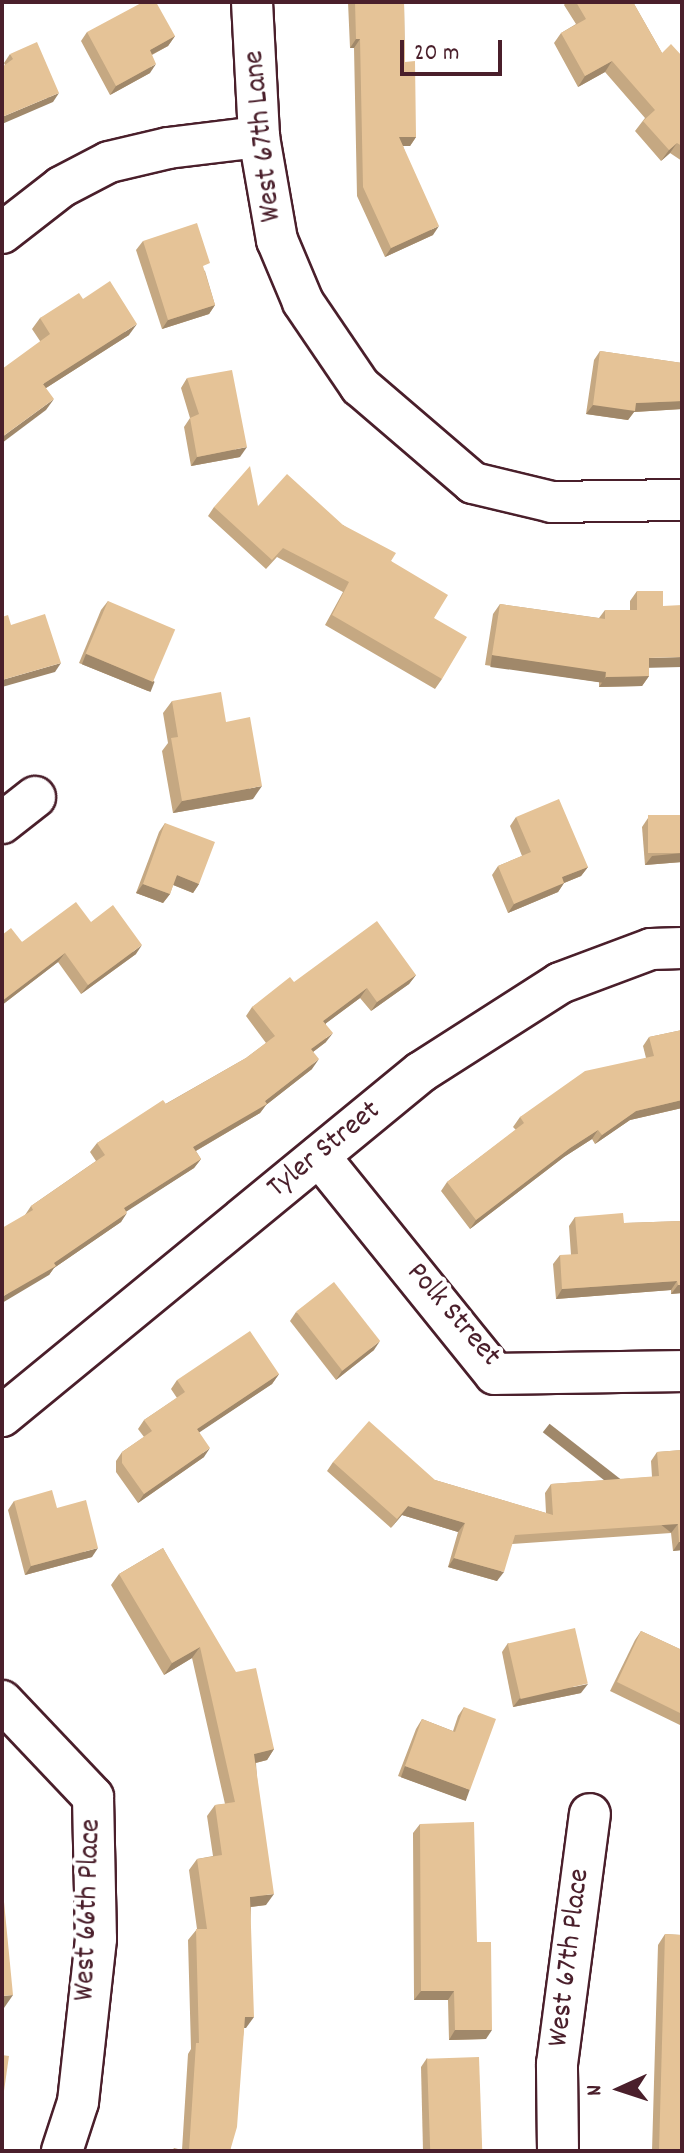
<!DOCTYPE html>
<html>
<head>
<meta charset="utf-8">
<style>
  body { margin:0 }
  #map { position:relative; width:684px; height:2153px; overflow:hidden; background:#fff; font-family:Dekko,sans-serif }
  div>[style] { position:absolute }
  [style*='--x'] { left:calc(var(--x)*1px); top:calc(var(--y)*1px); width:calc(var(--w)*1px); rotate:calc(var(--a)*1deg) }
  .roads { filter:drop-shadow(2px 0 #4a1f2b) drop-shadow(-2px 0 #4a1f2b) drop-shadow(0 2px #4a1f2b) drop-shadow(0 -2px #4a1f2b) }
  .minor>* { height:40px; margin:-20px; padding:0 20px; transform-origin:20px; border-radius:20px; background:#fff }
  .wall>* { inset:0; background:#c5a882 }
  .shaded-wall>* { inset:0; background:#a0886a; transform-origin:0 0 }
  .building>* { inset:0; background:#e5c397; transform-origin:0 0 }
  span { translate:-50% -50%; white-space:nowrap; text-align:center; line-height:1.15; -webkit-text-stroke:8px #fff; paint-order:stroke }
  .street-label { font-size:30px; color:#4a1f2b }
  .frame { position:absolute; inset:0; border:4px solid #4a1f2b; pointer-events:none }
  .north { position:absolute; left:580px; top:2049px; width:80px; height:80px; -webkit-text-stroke:6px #fff; paint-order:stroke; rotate:267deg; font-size:22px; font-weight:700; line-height:32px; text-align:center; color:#4a1f2b }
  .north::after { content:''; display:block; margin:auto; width:28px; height:36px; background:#4a1f2b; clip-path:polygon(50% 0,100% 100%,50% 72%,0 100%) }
  .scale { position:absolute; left:400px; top:40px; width:102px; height:36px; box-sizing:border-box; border:4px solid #4a1f2b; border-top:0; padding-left:10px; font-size:24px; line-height:28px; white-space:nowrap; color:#4a1f2b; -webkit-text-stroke:6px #fff; paint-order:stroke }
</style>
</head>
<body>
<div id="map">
  <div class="roads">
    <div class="minor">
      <i style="--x:252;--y:2;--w:135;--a:87"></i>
      <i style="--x:259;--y:137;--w:105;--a:80.1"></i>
      <i style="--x:277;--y:240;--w:67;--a:67.2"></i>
      <i style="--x:303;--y:302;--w:102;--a:55.8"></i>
      <i style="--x:360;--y:386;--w:149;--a:40.6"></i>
      <i style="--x:473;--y:483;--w:81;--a:13.5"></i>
      <i style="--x:552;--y:502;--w:130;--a:-0.9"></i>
      <i style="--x:2;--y:233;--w:75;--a:-37.9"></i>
      <i style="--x:61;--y:187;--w:54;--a:-27.5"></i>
      <i style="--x:109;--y:162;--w:61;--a:-13.3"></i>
      <i style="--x:168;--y:148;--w:92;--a:-6.9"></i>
      <i style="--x:2;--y:823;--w:42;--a:-38.2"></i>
      <i style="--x:319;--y:1156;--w:280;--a:51.1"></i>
      <i style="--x:495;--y:1374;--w:187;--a:-0.9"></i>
      <i style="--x:2;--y:1416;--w:542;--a:-39.39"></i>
      <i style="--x:421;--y:1072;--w:165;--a:-32.6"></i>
      <i style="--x:560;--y:983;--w:97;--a:-20.5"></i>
      <i style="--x:651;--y:949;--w:31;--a:-2"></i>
      <i style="--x:2;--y:1701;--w:132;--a:46.5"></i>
      <i style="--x:93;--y:1797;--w:142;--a:88.8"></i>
      <i style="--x:96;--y:1939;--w:164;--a:96.3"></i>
      <i style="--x:78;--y:2102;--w:52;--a:108.1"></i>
      <i style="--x:558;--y:2151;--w:87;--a:-90.7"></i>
      <i style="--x:557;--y:2064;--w:252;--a:-82.5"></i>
    </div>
  </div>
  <div class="wall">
    <i style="clip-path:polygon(348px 2px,404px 2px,405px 62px,416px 137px,410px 146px,403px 146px,433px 235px,385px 257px,357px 196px,354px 48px,350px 48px)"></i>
    <i style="clip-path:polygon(566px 2px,633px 2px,662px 53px,682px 56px,682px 161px,670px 153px,661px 161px,635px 131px,645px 118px,605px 72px,578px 87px,554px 43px,561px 33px,576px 24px,564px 5px)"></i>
    <i style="clip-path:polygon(87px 32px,175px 36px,168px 46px,152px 55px,150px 73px,110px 95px,81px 41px)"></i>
    <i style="clip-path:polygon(10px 54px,53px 102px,5px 65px,4px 63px)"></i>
    <i style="clip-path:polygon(143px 241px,205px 271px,215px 305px,209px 314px,162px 329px,136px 250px)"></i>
    <i style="clip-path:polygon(83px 299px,129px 335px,46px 388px,46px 410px,40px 341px,32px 329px,40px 318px)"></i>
    <i style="clip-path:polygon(600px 351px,682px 363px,682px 409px,634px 412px,628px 420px,586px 414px,594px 360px)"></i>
    <i style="clip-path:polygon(187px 378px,240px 457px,191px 466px,184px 427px,190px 418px,181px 388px)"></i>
    <i style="clip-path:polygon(258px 506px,343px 525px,391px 561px,434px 618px,442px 679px,435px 689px,325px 625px,343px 592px,277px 557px,266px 569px,208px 516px,214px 507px)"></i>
    <i style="clip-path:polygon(637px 591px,649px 668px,649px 676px,642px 686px,599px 687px,599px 682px,485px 665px,493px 614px,500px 604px,599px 618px,605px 610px,630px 610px,630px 601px)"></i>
    <i style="clip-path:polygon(108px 601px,154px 682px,148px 691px,79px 663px,101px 610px)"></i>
    <i style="clip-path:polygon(172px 701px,226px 722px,253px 799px,173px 813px,162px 751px,168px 743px,163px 713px)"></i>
    <i style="clip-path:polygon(682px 815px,682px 862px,645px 865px,642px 827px,648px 818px)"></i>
    <i style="clip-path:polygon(516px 817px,588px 867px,581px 876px,564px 883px,558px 892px,508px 913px,492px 875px,498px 866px,522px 856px,510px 826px)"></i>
    <i style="clip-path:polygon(165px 823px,199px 884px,193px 893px,173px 885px,170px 894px,163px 903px,136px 893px,159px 832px)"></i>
    <i style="clip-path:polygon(91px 922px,136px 954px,81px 994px,58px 962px,2px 1005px,2px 935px,22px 942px)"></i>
    <i style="clip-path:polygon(416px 975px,409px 984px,371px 1011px,360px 998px,326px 1023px,326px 1042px,313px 1052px,312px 1069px,266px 1105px,260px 1113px,196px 1151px,201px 1159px,194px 1168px,126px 1211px,121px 1222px,54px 1268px,49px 1275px,25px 1215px,31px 1206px,96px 1161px,90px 1152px,97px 1143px,246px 1058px,266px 1043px,246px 1016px,252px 1007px,294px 982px)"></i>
    <i style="clip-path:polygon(682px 1030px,682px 1108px,630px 1120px,595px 1144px,592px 1139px,564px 1157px,470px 1229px,441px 1191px,447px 1182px,516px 1130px,513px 1127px,520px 1117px,646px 1058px,643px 1046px,649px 1037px)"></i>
    <i style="clip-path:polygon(575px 1217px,624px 1223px,682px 1221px,682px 1293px,671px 1294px,671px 1290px,556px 1299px,553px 1264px,560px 1255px,571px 1255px,569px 1226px)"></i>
    <i style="clip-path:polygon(296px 1312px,374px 1350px,336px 1380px,290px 1321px)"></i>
    <i style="clip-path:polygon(279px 1374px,272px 1384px,199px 1432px,204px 1457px,138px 1503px,116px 1472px,116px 1461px,122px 1452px,144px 1437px,138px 1429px,144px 1420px,177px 1398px,171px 1389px,177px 1380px)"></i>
    <i style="clip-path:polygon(682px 1450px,682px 1550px,673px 1551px,671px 1533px,512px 1544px,497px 1581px,448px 1567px,458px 1532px,402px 1515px,391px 1528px,327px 1471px,333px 1462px,435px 1480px,546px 1513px,545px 1493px,551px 1484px,652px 1477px,651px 1461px,657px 1452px)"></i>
    <i style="clip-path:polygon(14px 1501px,92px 1557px,25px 1575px,8px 1510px)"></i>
    <i style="clip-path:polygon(163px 1548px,274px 1749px,267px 1760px,256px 1763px,266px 1905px,251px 1907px,246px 2028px,244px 2028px,230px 2151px,172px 2151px,174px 2148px,182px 2150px,188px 2054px,191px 2049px,188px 1940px,197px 1929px,189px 1870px,197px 1859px,213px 1856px,207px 1816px,215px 1805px,225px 1804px,192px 1658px,164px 1675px,111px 1585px,119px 1574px)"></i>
    <i style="clip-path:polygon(641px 1631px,682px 1650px,682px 1726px,610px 1691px,635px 1640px)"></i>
    <i style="clip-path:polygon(508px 1643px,581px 1693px,513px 1707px,502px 1652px)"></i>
    <i style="clip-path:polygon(464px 1707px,464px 1800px,398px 1776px,416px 1729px,422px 1719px,453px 1731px,458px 1716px)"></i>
    <i style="clip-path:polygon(420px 1824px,477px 1942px,486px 2039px,449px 2040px,448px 2000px,414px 2000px,413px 1833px)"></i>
    <i style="clip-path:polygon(682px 1886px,682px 2151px,652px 2151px,658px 1945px,665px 1934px,681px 1935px,681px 1888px)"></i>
    <i style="clip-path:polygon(427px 2058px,482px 2151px,423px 2151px,421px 2067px)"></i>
  </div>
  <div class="shaded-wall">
    <i style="clip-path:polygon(175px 36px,168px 46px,143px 59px,150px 50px)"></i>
    <i style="clip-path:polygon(356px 39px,360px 39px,354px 48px,350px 48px)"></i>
    <i style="clip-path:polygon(612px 61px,605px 72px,578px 87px,585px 76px)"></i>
    <i style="clip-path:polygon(156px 64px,150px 73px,110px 95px,116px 86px)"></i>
    <i style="clip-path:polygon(59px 93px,53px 102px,2px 124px,2px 117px)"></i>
    <i style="clip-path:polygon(399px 137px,416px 137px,410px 146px,393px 146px)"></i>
    <i style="clip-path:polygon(677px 143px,670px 153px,661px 161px,669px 150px)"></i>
    <i style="clip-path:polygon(439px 226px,433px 235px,385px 257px,391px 248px)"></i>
    <i style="clip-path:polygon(215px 305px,209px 314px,162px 329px,168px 320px)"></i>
    <i style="clip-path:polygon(137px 324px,129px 335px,35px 395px,43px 384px)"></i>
    <i style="clip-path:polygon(54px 399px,46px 410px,2px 443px,2px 437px)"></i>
    <i style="clip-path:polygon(682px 401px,682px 409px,634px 412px,628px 420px,586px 414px,593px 405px)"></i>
    <i style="clip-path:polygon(247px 447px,240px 457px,191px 466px,197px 457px)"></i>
    <i style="left:86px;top:654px;width:74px;height:11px;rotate:22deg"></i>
    <i style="left:492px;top:655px;width:115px;height:12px;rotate:8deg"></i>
    <i style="clip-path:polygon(682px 657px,682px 667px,642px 668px,649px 658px)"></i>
    <i style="clip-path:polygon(61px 663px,55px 672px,2px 687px,2px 680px)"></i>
    <i style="clip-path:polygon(649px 676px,642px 686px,599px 687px,606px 677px)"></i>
    <i style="clip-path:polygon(262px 786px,253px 799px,173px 813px,182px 801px)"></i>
    <i style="clip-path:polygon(682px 853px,682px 862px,645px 865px,652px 856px)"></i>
    <i style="clip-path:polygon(588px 867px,581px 876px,564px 883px,558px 892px,508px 913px,514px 904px,562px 877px)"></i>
    <i style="clip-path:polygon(177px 875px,199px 884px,193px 893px,171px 884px)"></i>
    <i style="clip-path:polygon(143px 884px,170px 894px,163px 903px,136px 893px)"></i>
    <i style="clip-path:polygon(142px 945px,136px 954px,81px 994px,88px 985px)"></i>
    <i style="clip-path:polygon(65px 953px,58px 962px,2px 1005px,2px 1001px)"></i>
    <i style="clip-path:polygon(416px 975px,409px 984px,371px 1011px,377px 1002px)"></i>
    <i style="clip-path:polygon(367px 988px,360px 998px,317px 1030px,323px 1021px)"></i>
    <i style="clip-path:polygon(333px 1033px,326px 1042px,305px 1058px,311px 1049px)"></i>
    <i style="clip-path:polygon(319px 1059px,312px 1069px,266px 1105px,260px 1113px,187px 1156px,193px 1147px,265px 1101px)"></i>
    <i style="clip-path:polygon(682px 1100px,682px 1108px,630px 1120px,595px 1144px,602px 1135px,636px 1111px)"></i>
    <i style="clip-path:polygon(598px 1130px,592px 1139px,564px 1157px,470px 1229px,476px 1220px,570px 1148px)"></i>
    <i style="clip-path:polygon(201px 1159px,194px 1168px,118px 1217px,124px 1208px)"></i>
    <i style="clip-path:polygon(127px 1213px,121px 1222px,54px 1268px,49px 1275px,2px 1303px,2px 1297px)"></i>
    <i style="clip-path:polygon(677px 1281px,671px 1290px,556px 1299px,562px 1289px)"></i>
    <i style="clip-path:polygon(678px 1285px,682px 1285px,682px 1293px,671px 1294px)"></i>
    <i style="clip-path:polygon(380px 1341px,374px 1350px,336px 1380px,342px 1371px)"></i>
    <i style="clip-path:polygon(279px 1374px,272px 1384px,191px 1438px,197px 1429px)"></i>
    <i style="clip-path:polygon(210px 1448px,204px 1457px,138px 1503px,144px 1494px)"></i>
    <i style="clip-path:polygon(408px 1506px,465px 1523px,458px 1532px,402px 1515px,391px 1528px)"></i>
    <i style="left:678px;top:1524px;width:11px;height:163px;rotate:128deg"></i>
    <i style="clip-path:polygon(679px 1542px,682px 1542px,682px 1550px,673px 1551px)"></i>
    <i style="clip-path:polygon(98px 1548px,92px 1557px,25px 1575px,31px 1566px)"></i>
    <i style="clip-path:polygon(454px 1558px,504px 1572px,497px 1581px,448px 1567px)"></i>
    <i style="clip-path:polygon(200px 1647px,192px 1658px,164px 1675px,172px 1663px)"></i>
    <i style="clip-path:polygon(588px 1684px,581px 1693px,513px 1707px,520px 1698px)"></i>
    <i style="clip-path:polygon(274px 1749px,267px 1760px,247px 1765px,254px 1754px)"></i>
    <i style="left:405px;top:1766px;width:69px;height:12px;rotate:20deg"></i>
    <i style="clip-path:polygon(274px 1894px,266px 1905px,242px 1908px,250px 1897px)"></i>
    <i style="clip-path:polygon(421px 1991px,454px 1991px,448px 2000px,414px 2000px)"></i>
    <i style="clip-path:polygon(13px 1995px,4px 2008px,2px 2008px,2px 1996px)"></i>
    <i style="clip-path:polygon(245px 2017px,254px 2017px,246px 2028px,237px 2028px)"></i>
    <i style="clip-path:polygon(455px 2030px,492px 2030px,486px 2039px,449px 2040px)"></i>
  </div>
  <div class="building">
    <i style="clip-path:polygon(143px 2px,156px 2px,175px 36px,150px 50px,156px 64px,116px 86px,87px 32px)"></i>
    <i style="clip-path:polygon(355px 2px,404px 2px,405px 62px,415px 61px,416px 137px,399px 137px,439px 226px,391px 248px,363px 187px,360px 39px,356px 39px)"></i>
    <i style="clip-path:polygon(576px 2px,633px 2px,662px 53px,671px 44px,682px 56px,682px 146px,677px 143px,669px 150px,643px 121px,655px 110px,612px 61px,585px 76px,561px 33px,586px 19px)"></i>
    <i style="clip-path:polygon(37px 42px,59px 93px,2px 117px,2px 67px,13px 59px,10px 54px)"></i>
    <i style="clip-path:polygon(197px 223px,210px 263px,203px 266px,215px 305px,168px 320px,143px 241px)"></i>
    <i style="clip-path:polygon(110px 281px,137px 324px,43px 384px,54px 399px,2px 437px,2px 369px,50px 334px,40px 318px,79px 293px,83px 299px)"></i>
    <i style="clip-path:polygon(600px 351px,682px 363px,682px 401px,636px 403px,635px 411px,593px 405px)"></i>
    <i style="clip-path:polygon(232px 370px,247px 447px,197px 457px,190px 418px,199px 414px,187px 378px)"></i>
    <i style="clip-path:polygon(250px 466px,258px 506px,287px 474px,343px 525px,396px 553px,391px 561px,448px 595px,434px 618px,467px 637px,442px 679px,332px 615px,349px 582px,283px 548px,272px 560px,214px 507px)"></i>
    <i style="clip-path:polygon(637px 591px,663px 591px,663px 606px,682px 605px,682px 657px,649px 658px,649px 676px,606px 677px,606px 672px,492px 655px,500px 604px,605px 619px,605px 610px,637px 610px)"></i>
    <i style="left:108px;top:601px;width:73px;height:57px;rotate:23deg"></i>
    <i style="clip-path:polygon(45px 614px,61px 663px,2px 680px,2px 617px,8px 615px,11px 625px)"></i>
    <i style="clip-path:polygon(221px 692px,226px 722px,250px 717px,262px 786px,182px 801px,171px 738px,178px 737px,172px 701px)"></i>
    <i style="clip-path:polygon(559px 799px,588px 867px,562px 877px,564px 883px,514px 904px,498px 866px,531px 852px,516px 817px)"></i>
    <i style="left:682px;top:815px;width:38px;height:34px;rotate:90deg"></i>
    <i style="clip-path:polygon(165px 823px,215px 842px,199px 884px,177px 875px,170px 894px,143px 884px)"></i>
    <i style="clip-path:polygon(76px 902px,91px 922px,113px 905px,142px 945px,88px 985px,65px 953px,2px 1001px,2px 935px,11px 928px,22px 942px)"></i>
    <i style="clip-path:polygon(377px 921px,416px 975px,377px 1002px,367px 988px,323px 1021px,333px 1033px,311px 1049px,319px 1059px,265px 1101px,267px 1104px,193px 1147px,201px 1159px,124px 1208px,127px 1213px,54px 1263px,56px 1266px,2px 1297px,2px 1228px,33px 1210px,31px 1206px,105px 1155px,97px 1143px,163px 1100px,166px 1104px,246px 1058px,275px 1036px,252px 1007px,290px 977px,294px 982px)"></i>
    <i style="clip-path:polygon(682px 1030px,682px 1100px,636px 1111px,602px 1135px,598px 1130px,570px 1148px,476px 1220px,447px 1182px,524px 1123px,520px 1117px,585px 1071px,654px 1056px,649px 1037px)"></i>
    <i style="clip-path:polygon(623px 1213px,624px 1223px,682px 1221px,682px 1285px,678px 1285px,677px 1281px,562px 1289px,560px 1255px,578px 1254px,575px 1217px)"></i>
    <i style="left:334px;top:1282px;width:75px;height:48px;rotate:52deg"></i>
    <i style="clip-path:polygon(250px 1331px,279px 1374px,197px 1429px,210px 1448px,144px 1494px,122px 1463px,122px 1452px,152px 1431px,144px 1420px,185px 1392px,177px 1380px)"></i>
    <i style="clip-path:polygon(369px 1421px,435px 1480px,553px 1515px,551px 1484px,659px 1476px,657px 1452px,682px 1450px,682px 1542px,679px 1542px,678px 1524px,515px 1535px,504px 1572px,454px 1558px,465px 1523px,408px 1506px,397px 1519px,333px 1462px)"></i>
    <i style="clip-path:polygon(52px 1490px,57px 1508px,86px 1500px,98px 1548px,31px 1566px,14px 1501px)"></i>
    <i style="clip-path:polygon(163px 1548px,236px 1672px,256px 1668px,274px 1749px,254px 1754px,274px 1894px,250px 1897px,254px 2017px,245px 2017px,237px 2127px,230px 2151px,189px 2151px,196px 2043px,199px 2043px,196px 1929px,207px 1929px,197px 1859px,222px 1855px,215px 1805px,235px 1802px,200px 1647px,172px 1663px,119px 1574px)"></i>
    <i style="left:575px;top:1628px;width:57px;height:69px;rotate:77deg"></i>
    <i style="clip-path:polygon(641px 1631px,682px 1650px,682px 1714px,617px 1682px)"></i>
    <i style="clip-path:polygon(464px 1707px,496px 1719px,470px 1790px,405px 1766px,422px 1719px,455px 1732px)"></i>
    <i style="clip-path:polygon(474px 1822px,477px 1942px,491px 1942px,492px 2030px,455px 2030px,454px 1991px,421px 1991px,420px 1824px)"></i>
    <i style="clip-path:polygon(2px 1881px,13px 1995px,2px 1996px)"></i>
    <i style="clip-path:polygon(665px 1934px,682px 1935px,682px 2151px,659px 2151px)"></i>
    <i style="clip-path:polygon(2px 2055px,9px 2056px,3px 2098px,2px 2098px)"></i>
    <i style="left:479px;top:2057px;width:94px;height:52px;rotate:88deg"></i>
  </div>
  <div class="street-label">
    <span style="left:265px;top:136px;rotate:-96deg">West 67th Lane</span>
    <span style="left:325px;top:1151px;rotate:-39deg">Tyler Street</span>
    <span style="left:452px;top:1316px;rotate:49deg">Polk Street</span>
    <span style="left:90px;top:1910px;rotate:-88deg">West 66th Place</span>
    <span style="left:571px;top:1958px;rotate:-83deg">West 67th Place</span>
  </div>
  <div class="frame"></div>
  <div class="north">N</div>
  <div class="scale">20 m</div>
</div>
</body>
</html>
